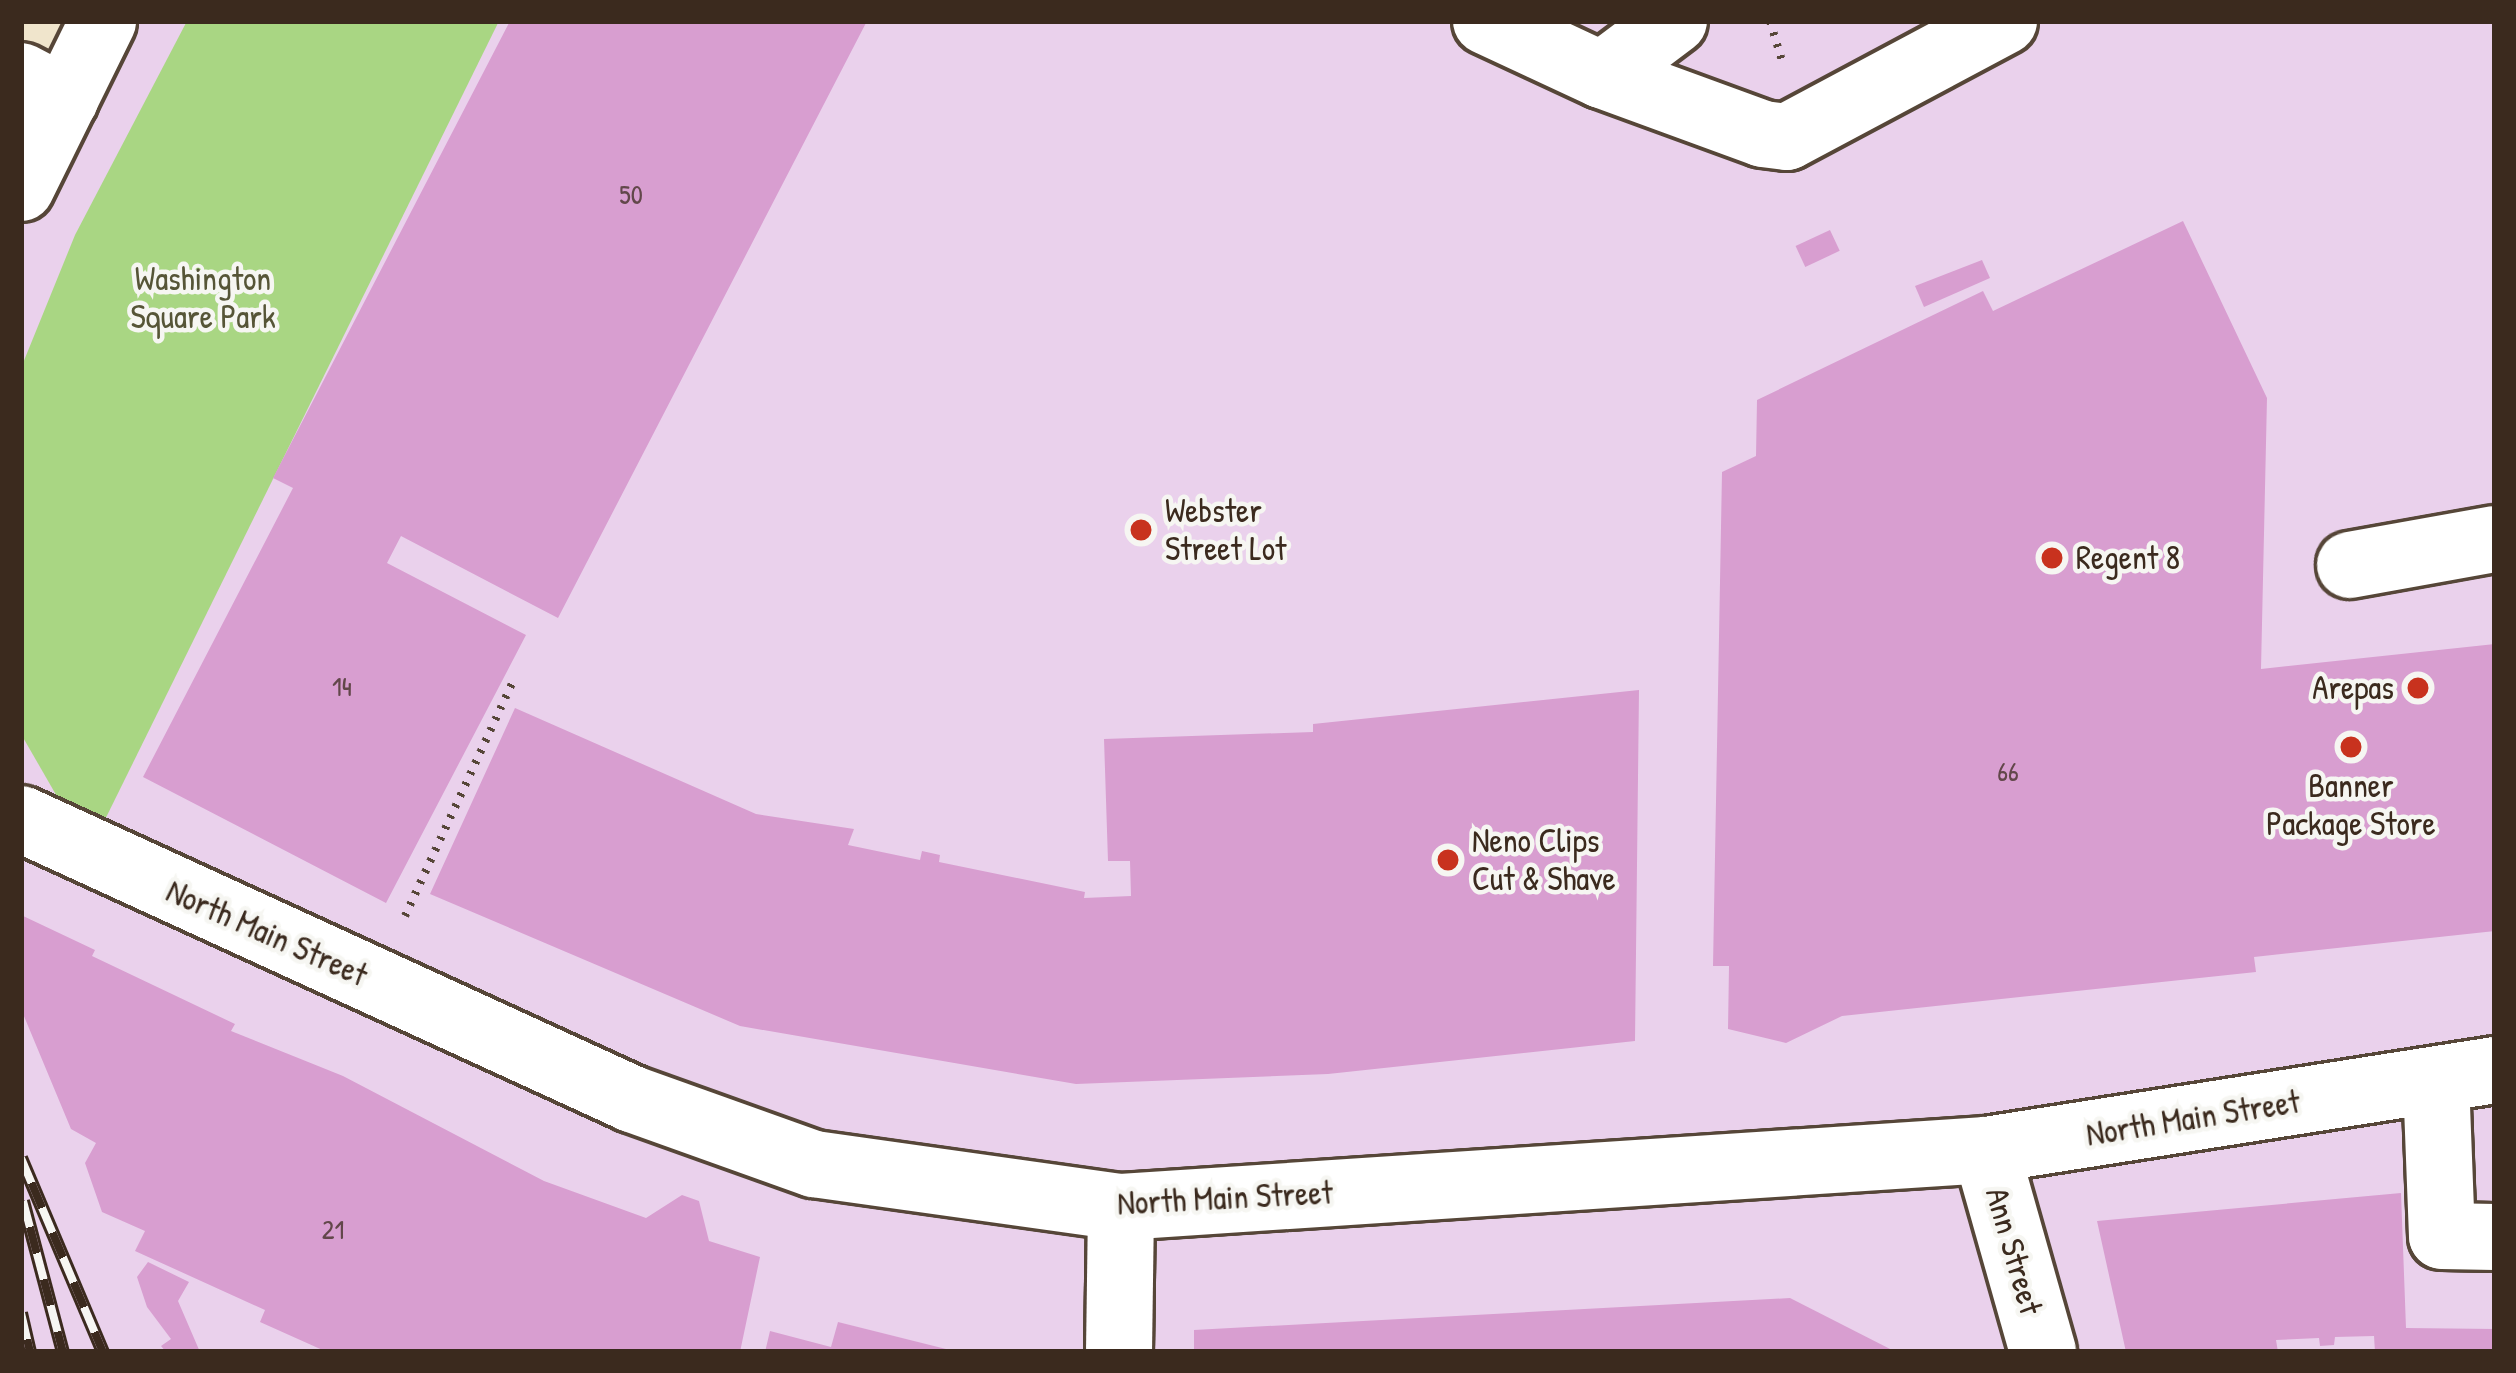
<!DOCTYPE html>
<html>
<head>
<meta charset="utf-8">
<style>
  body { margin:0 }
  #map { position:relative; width:2516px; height:1373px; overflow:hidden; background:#f0e5cc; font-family:"Patrick Hand",sans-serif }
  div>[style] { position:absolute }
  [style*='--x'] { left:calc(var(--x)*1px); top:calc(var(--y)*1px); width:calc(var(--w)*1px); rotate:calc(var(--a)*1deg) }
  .built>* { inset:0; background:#ead1ec }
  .green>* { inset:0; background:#a9d683 }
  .building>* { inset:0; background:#d89ed0; transform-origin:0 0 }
  .path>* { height:8px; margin-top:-4px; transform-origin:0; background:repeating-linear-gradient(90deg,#564638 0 3px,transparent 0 12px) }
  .roads { filter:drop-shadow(3px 0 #564638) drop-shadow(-3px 0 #564638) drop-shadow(0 3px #564638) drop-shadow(0 -3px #564638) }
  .minor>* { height:66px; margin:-33px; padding:0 33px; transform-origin:33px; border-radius:33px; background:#fff }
  .major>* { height:66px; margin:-33px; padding:0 33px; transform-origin:33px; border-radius:33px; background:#fff }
  .rail>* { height:14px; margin-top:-7px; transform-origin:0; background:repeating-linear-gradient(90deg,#f6f6f2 0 27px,#3b2a1e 0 54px); box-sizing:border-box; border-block:3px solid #3b2a1e }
  .dots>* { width:33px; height:33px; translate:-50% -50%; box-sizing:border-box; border:6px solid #f6f6f2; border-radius:50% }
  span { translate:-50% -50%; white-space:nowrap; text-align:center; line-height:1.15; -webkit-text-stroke:9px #f6f6f2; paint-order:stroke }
  .number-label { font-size:27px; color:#62474a }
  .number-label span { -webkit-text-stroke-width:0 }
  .park-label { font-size:33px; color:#565537 }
  .poi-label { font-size:33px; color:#3b2a1e }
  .left { translate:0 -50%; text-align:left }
  .right { translate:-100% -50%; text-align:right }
  .street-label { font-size:33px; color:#3b2a1e }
  .frame { position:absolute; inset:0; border:24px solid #3b2a1e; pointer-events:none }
</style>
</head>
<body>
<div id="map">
  <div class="built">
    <i style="clip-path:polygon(103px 21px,2495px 21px,2495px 1352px,21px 1352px,21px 188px)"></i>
  </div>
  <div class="green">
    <i style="clip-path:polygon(187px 21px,499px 21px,89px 852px,21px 734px,21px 368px,75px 235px)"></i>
  </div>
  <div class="building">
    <i style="clip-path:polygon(510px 21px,867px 21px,558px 618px,401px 536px,387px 563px,526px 635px,386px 903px,143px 777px,293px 488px,273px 478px)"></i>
    <i style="clip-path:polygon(2183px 221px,2267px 398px,2261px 669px,2495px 644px,2495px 931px,2254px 957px,2256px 972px,1842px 1016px,1786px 1043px,1728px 1029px,1729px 966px,1713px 966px,1722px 472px,1756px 456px,1757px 400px,1983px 291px,1993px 311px)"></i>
    <i style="left:1830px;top:230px;width:23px;height:38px;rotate:65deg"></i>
    <i style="clip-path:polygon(1982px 260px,1990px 278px,1924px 307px,1915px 286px)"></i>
    <i style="clip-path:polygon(1639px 690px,1635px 1041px,1328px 1074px,1076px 1084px,740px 1026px,430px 894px,515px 708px,756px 814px,854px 829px,848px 845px,920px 860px,922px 851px,940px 855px,939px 862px,1085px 892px,1084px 898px,1131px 896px,1130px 861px,1108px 861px,1104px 739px,1313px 732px,1313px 724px)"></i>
    <i style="clip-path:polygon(21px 915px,95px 950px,92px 956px,235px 1024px,231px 1031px,343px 1076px,544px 1181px,646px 1218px,682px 1195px,699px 1201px,709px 1241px,760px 1257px,740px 1352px,327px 1352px,260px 1322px,265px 1310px,135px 1251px,145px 1231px,102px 1212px,85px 1163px,96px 1143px,71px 1129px,21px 1009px)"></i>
    <i style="clip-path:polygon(2401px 1193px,2406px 1328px,2495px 1329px,2495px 1352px,2375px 1352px,2374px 1336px,2335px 1337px,2334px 1345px,2320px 1346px,2319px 1338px,2276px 1340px,2278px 1352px,2126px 1352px,2097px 1221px)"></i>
    <i style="clip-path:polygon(148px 1262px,189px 1282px,178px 1301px,200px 1352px,166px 1352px,161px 1346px,171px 1339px,147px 1307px,137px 1277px)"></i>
    <i style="clip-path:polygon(1790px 1298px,1896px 1352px,1194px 1352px,1194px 1330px)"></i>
    <i style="clip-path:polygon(838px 1322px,950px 1350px,950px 1352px,765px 1352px,770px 1331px,831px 1347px)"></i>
  </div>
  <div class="path">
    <i style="--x:1770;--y:21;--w:45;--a:73.2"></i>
    <i style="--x:405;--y:916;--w:261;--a:-65.3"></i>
  </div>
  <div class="roads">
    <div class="minor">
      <i style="--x:1486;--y:21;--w:128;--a:25"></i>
      <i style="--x:1602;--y:75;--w:171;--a:20.1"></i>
      <i style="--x:1763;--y:134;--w:24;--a:7"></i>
      <i style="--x:1787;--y:137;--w:246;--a:-28.1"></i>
      <i style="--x:1602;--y:75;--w:90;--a:-36.9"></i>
      <i style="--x:21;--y:76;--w:50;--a:27.6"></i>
      <i style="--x:2350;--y:565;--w:147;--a:-10.2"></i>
      <i style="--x:2437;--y:1106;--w:130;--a:87.8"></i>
      <i style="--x:2442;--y:1236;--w:53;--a:1.1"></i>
      <i style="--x:1986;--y:1150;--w:210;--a:74.2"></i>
      <i style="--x:1119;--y:1352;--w:145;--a:-89.2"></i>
    </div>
    <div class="major">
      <i style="--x:21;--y:188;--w:186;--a:-63.8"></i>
      <i style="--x:21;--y:819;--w:672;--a:24.62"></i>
      <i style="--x:632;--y:1099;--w:193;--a:19.7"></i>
      <i style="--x:814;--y:1164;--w:310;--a:8"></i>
      <i style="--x:1121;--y:1207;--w:867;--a:-3.77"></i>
      <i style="--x:1986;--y:1150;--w:515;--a:-8.93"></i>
    </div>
  </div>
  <div class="rail">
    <i style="--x:21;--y:1158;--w:211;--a:67.1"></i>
    <i style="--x:23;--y:1201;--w:156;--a:75.2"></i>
    <i style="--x:21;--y:1313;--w:40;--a:77"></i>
  </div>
  <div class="dots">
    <i style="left:1141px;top:530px;background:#c8321e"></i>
    <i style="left:2052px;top:558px;background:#c8321e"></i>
    <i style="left:2418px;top:688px;background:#c8321e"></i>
    <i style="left:2351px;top:747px;background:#c8321e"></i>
    <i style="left:1448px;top:860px;background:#c8321e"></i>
  </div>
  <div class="number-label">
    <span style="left:631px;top:195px">50</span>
    <span style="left:342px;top:687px">14</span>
    <span style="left:2008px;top:772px">66</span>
    <span style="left:333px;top:1230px">21</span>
  </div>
  <div class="park-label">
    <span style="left:203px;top:298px">Washington<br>Square Park</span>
  </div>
  <div class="poi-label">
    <span class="left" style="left:1165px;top:530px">Webster<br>Street Lot</span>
    <span class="left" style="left:2076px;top:558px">Regent 8</span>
    <span class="right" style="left:2394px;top:688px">Arepas</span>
    <span style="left:2351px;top:805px">Banner<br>Package Store</span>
    <span class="left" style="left:1472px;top:860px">Neno Clips<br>Cut &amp; Shave</span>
  </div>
  <div class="street-label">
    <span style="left:267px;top:933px;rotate:24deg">North Main Street</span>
    <span style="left:2193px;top:1118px;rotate:-9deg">North Main Street</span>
    <span style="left:1225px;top:1198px;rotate:-3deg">North Main Street</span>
    <span style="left:2014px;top:1251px;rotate:74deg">Ann Street</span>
  </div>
  <div class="frame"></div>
</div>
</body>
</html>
